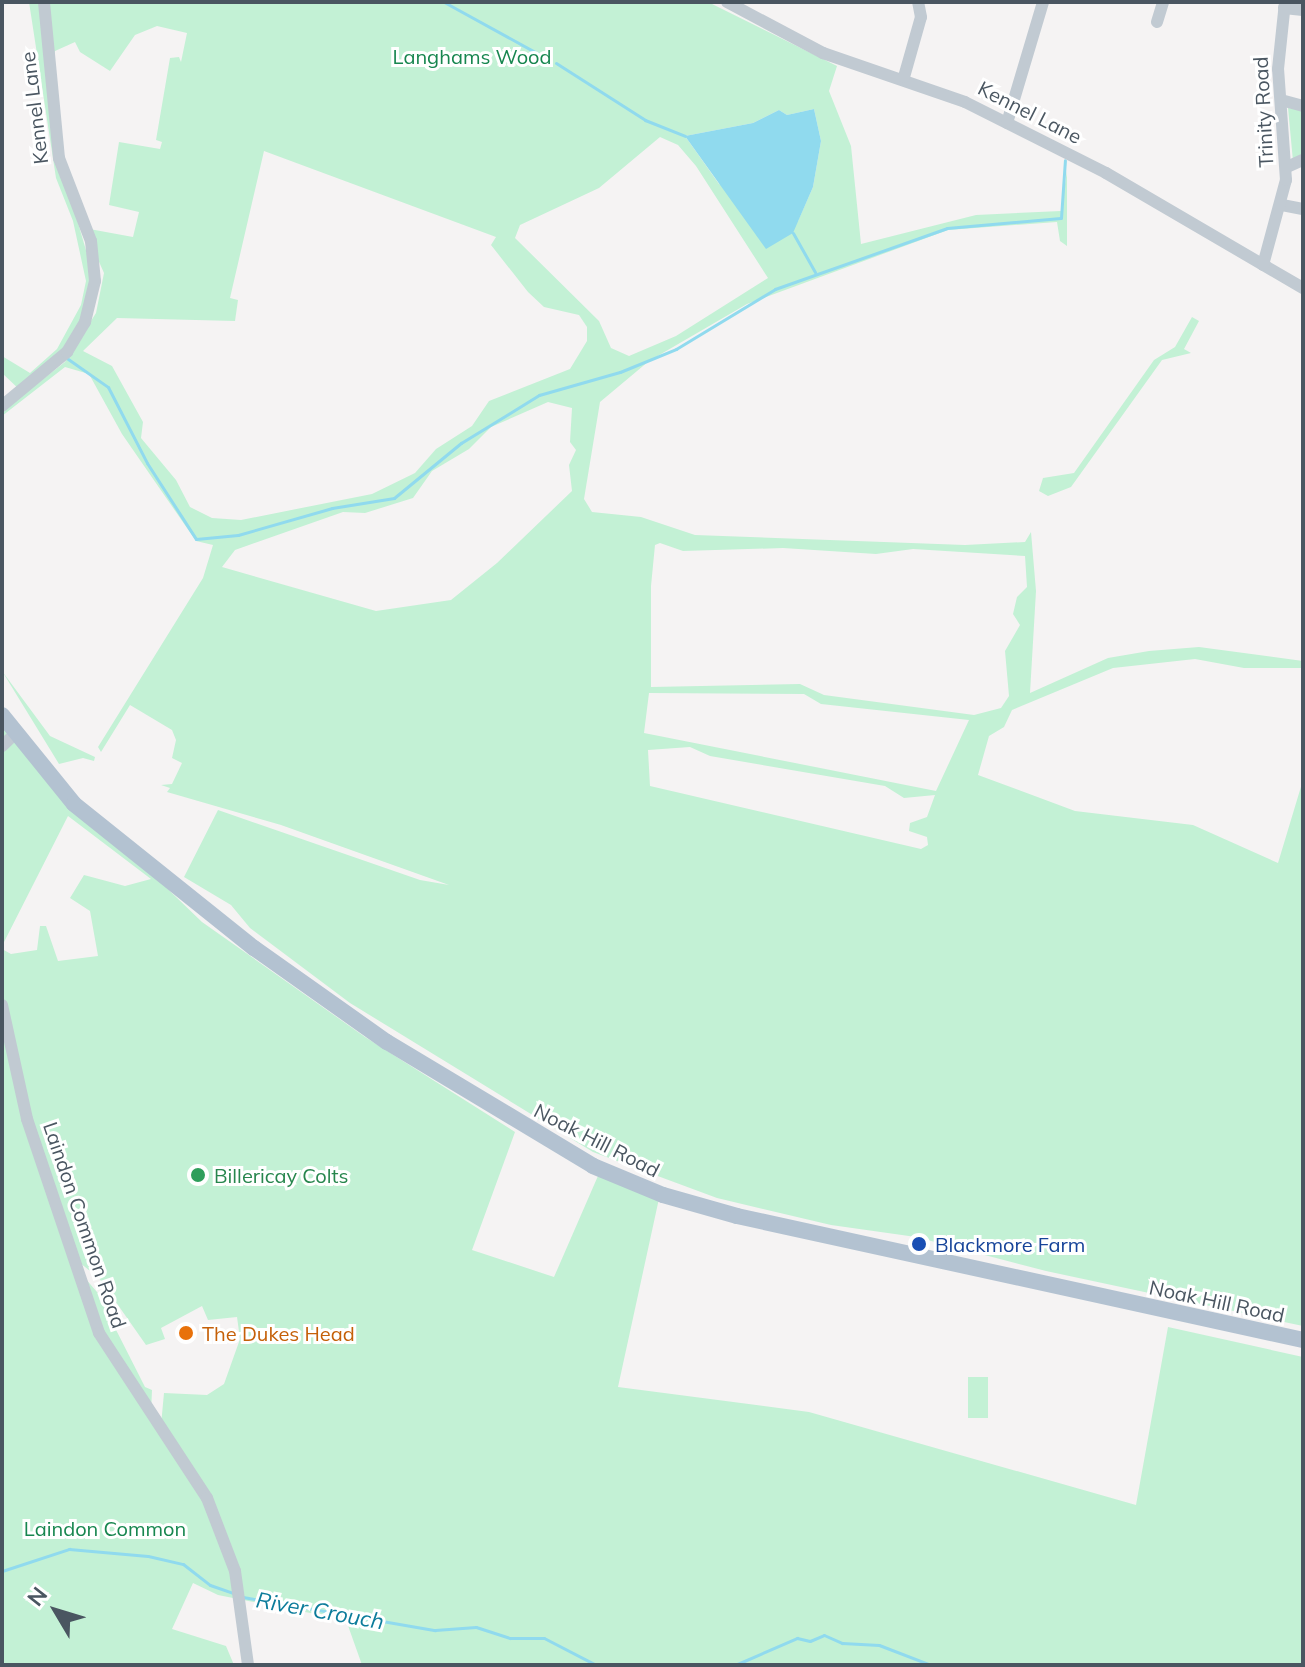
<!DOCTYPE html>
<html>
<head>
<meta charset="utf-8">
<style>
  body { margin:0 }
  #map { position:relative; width:1305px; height:1667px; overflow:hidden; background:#f5f3f3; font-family:Mulish,sans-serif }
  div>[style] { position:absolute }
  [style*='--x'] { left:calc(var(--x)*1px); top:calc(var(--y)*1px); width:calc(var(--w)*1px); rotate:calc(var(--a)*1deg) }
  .green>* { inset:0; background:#c3f1d5; transform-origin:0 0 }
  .water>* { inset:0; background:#90daee }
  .stream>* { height:3px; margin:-1.5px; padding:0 1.5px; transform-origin:1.5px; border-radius:1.5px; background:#90daee }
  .minor>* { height:12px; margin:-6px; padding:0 6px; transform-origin:6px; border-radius:6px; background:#c1cad2 }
  .major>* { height:16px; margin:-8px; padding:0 8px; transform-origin:8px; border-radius:8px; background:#b3c2d1 }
  .dots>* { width:22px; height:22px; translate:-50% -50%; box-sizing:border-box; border:4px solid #fff; border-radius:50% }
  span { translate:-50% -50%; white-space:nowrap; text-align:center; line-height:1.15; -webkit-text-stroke:6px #fff; paint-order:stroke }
  .park-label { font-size:20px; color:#17864f }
  .street-label { font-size:20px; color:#4a5661 }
  .leisure-label { font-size:20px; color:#27864d }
  .left { translate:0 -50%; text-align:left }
  .transit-label { font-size:20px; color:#164399 }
  .food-label { font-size:20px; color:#c56008 }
  .water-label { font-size:22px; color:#0c7c9b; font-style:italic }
  .frame { position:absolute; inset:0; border:4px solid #4a5661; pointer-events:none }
  .north { position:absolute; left:16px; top:1571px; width:80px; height:80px; -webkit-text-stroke:6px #fff; paint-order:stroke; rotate:308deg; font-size:22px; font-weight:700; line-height:32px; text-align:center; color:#4a5661 }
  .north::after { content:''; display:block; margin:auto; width:28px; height:36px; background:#4a5661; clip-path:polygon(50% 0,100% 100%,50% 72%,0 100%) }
</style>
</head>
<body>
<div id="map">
  <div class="green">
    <i style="clip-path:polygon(evenodd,29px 2px,708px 2px,837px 66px,829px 91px,851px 146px,861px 244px,976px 215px,1061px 211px,1067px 171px,1067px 246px,1060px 241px,1057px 222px,948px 230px,747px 304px,649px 361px,600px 402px,584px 499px,592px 512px,641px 517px,695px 535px,965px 545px,1025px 542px,1031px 532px,1036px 591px,1030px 693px,1108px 658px,1149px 651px,1199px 647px,1303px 661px,1303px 668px,1244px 668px,1195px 659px,1113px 668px,1012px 710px,1004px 727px,989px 736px,978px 775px,1075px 811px,1193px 825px,1278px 863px,1303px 780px,1303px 1326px,1046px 1271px,916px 1237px,831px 1225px,717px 1198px,593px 1152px,350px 1003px,250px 928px,231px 905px,184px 877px,218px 810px,420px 880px,449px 885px,281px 825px,167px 792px,170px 788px,161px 785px,172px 784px,182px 763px,172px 758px,176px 740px,172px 730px,130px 705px,101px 752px,98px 747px,203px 578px,213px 545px,196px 541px,122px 434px,89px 374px,65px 367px,2px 416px,2px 411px,65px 362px,96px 313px,104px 273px,84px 228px,133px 237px,139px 212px,109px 205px,119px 142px,160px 149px,162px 142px,156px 140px,170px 58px,179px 57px,181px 62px,187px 33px,157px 26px,135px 35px,110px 71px,80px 52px,75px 42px,55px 51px,50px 72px,59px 158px,95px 281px,78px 337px,22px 392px,2px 373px,2px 356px,30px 373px,57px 349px,81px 305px,86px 281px,73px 221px,56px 178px,29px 2px,814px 109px,821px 141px,813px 187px,798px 221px,719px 184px,685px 136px,753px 123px,779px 110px,787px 115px,814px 109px,29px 2px,660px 137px,678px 145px,696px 166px,768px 278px,676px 336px,629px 356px,611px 348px,599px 321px,515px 238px,520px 225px,599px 188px,660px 137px,29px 2px,264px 151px,496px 237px,491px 245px,528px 292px,544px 307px,579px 315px,587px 327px,587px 341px,570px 369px,489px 401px,472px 426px,436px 449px,415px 473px,372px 494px,241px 520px,212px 518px,190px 507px,176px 480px,141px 438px,143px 422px,112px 366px,83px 351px,117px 318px,235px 321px,238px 300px,230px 298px,264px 151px,29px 2px,548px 402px,572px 408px,570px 442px,576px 450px,569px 465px,572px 491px,497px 563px,451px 600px,376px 611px,222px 567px,235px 550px,343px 512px,365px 513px,413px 498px,432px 471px,469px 449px,491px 427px,548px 402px,29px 2px,660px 543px,683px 551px,783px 548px,876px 554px,913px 549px,1025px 556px,1027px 587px,1017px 597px,1013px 614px,1020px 625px,1005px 651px,1009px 696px,1001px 708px,974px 715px,824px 695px,800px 684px,651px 687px,651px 586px,655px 545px,660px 543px,29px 2px,649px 693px,804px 694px,821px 704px,969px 720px,936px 791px,644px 733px,649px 693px,29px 2px,690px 747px,710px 756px,885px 786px,904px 798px,935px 795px,927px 817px,910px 823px,909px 831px,927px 837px,928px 845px,921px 849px,650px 786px,648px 750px,690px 747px)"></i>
    <i style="clip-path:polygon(1288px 108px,1303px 109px,1303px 154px,1293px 161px)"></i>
    <i style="clip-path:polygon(1192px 317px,1199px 321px,1184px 349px,1191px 353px,1162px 360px,1071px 487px,1048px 496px,1039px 491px,1043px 478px,1074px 473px,1154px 360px,1175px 347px)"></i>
    <i style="clip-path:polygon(2px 671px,50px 736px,95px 757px,94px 761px,83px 758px,59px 764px)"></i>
    <i style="clip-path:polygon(evenodd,2px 714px,41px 767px,202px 922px,365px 1037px,515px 1132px,472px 1250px,554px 1277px,601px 1169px,660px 1194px,618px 1387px,809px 1412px,1136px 1505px,1168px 1327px,1303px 1357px,1303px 1665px,362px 1665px,346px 1620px,218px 1595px,193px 1583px,172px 1629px,226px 1646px,234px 1665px,2px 1665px,2px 949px,11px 954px,37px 950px,40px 926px,46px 926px,58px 961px,98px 956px,90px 911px,70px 898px,84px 875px,125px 886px,151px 879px,68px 816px,2px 946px,2px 714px,80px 1263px,99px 1278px,146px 1345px,165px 1339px,161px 1328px,202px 1306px,208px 1320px,237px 1317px,240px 1339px,224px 1384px,207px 1395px,164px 1393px,161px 1425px,151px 1413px,152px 1390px,145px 1387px,108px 1314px,110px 1307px,84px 1277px,80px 1263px)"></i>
    <i style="left:968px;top:1377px;width:20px;height:41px"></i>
  </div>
  <div class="water">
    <i style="clip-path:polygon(814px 109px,821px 141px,813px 187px,793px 233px,766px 249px,685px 136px,753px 123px,779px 110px,787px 115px)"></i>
  </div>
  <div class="stream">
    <i style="--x:444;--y:2;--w:116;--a:28.8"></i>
    <i style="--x:556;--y:63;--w:106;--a:32.6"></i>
    <i style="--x:645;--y:120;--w:43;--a:21.8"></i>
    <i style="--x:793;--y:233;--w:45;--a:60.6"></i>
    <i style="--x:68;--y:359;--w:49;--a:35"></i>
    <i style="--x:108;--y:387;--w:85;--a:62.8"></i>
    <i style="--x:147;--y:463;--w:90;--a:57.2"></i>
    <i style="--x:196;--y:539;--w:42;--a:-5.4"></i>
    <i style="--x:238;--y:535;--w:98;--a:-16"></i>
    <i style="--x:332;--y:508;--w:63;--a:-9.2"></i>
    <i style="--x:394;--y:498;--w:87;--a:-39.4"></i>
    <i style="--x:461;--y:443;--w:92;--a:-31.6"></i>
    <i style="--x:539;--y:395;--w:84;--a:-15.9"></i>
    <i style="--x:620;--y:372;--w:61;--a:-22.3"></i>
    <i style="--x:676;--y:349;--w:116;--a:-31.2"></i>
    <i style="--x:775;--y:289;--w:182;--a:-19.5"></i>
    <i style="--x:947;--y:228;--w:114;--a:-5"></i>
    <i style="--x:1061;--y:218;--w:58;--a:-86.1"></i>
    <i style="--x:2;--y:1571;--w:71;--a:-18.2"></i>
    <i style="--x:69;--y:1549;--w:79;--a:5.1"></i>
    <i style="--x:148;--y:1556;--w:36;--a:13"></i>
    <i style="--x:183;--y:1564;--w:34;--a:38"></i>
    <i style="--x:210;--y:1585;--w:24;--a:19"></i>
    <i style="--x:243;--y:1597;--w:195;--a:9.8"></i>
    <i style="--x:435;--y:1630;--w:41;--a:-4.2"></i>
    <i style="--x:476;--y:1627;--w:36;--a:18"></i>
    <i style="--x:510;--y:1638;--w:34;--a:0"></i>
    <i style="--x:544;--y:1638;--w:59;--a:27.4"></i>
    <i style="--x:735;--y:1665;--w:68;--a:-23.5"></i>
    <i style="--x:797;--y:1638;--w:13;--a:13"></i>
    <i style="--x:810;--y:1641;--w:15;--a:-23"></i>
    <i style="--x:824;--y:1635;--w:20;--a:24"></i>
    <i style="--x:842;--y:1643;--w:37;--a:3"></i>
    <i style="--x:879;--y:1645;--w:56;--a:21"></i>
  </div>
  <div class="minor">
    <i style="--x:727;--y:2;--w:109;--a:28"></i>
    <i style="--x:823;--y:53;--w:150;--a:19"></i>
    <i style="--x:965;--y:102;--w:158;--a:26.7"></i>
    <i style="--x:1106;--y:173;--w:228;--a:30.3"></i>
    <i style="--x:1284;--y:8;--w:19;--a:6"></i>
    <i style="--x:1157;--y:22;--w:21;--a:-73"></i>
    <i style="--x:904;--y:77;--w:62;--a:-74.2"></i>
    <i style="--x:921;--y:17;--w:15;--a:-101"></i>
    <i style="--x:1281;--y:100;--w:23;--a:15"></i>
    <i style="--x:1007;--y:123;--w:126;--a:-73.4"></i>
    <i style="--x:1287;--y:167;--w:17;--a:-24"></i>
    <i style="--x:1282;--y:205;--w:21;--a:11"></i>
    <i style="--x:1263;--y:265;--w:88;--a:-74.9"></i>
    <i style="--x:1286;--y:180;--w:111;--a:-94.1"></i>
    <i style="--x:1278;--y:69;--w:67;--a:-84"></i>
    <i style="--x:2;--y:406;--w:85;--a:-39.7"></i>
    <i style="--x:67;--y:352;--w:35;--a:-59"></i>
    <i style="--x:85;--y:322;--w:42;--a:-76.3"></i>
    <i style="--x:95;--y:281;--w:40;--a:-95.7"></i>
    <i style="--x:91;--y:241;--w:89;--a:-111.1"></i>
    <i style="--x:59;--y:158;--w:157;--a:-95.5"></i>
    <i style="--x:2;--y:746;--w:18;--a:-43"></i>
    <i style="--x:2;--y:1005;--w:117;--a:77.6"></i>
    <i style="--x:27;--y:1119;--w:226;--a:71.4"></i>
    <i style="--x:99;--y:1333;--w:197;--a:56.8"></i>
    <i style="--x:207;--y:1498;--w:78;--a:69"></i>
    <i style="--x:235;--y:1571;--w:95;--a:82.1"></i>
  </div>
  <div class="major">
    <i style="--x:2;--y:715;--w:114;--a:51"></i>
    <i style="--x:74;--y:804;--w:231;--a:38.7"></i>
    <i style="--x:254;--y:948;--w:163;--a:35.3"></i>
    <i style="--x:387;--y:1042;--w:240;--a:31"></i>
    <i style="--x:593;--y:1166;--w:76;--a:22.5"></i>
    <i style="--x:663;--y:1195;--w:77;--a:15.8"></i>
    <i style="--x:737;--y:1216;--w:579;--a:12.36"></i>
  </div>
  <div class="dots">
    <i style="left:198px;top:1175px;background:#2e9e5b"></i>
    <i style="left:919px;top:1244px;background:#1a4fb4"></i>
    <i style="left:186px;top:1333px;background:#e8710a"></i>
  </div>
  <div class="park-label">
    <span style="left:472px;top:56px">Langhams Wood</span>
    <span style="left:105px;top:1528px">Laindon Common</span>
  </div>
  <div class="street-label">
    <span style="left:34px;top:108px;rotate:-97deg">Kennel Lane</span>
    <span style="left:1030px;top:112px;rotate:27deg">Kennel Lane</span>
    <span style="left:1263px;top:112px;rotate:-93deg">Trinity Road</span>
    <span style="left:597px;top:1140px;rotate:27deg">Noak Hill Road</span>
    <span style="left:85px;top:1225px;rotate:71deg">Laindon Common Road</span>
    <span style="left:1217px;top:1301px;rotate:12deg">Noak Hill Road</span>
  </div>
  <div class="leisure-label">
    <span class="left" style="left:214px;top:1175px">Billericay Colts</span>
  </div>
  <div class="transit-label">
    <span class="left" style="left:935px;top:1244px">Blackmore Farm</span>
  </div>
  <div class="food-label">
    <span class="left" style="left:202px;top:1333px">The Dukes Head</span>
  </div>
  <div class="water-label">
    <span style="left:320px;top:1611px;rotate:10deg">River Crouch</span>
  </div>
  <div class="frame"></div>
  <div class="north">N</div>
</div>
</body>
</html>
